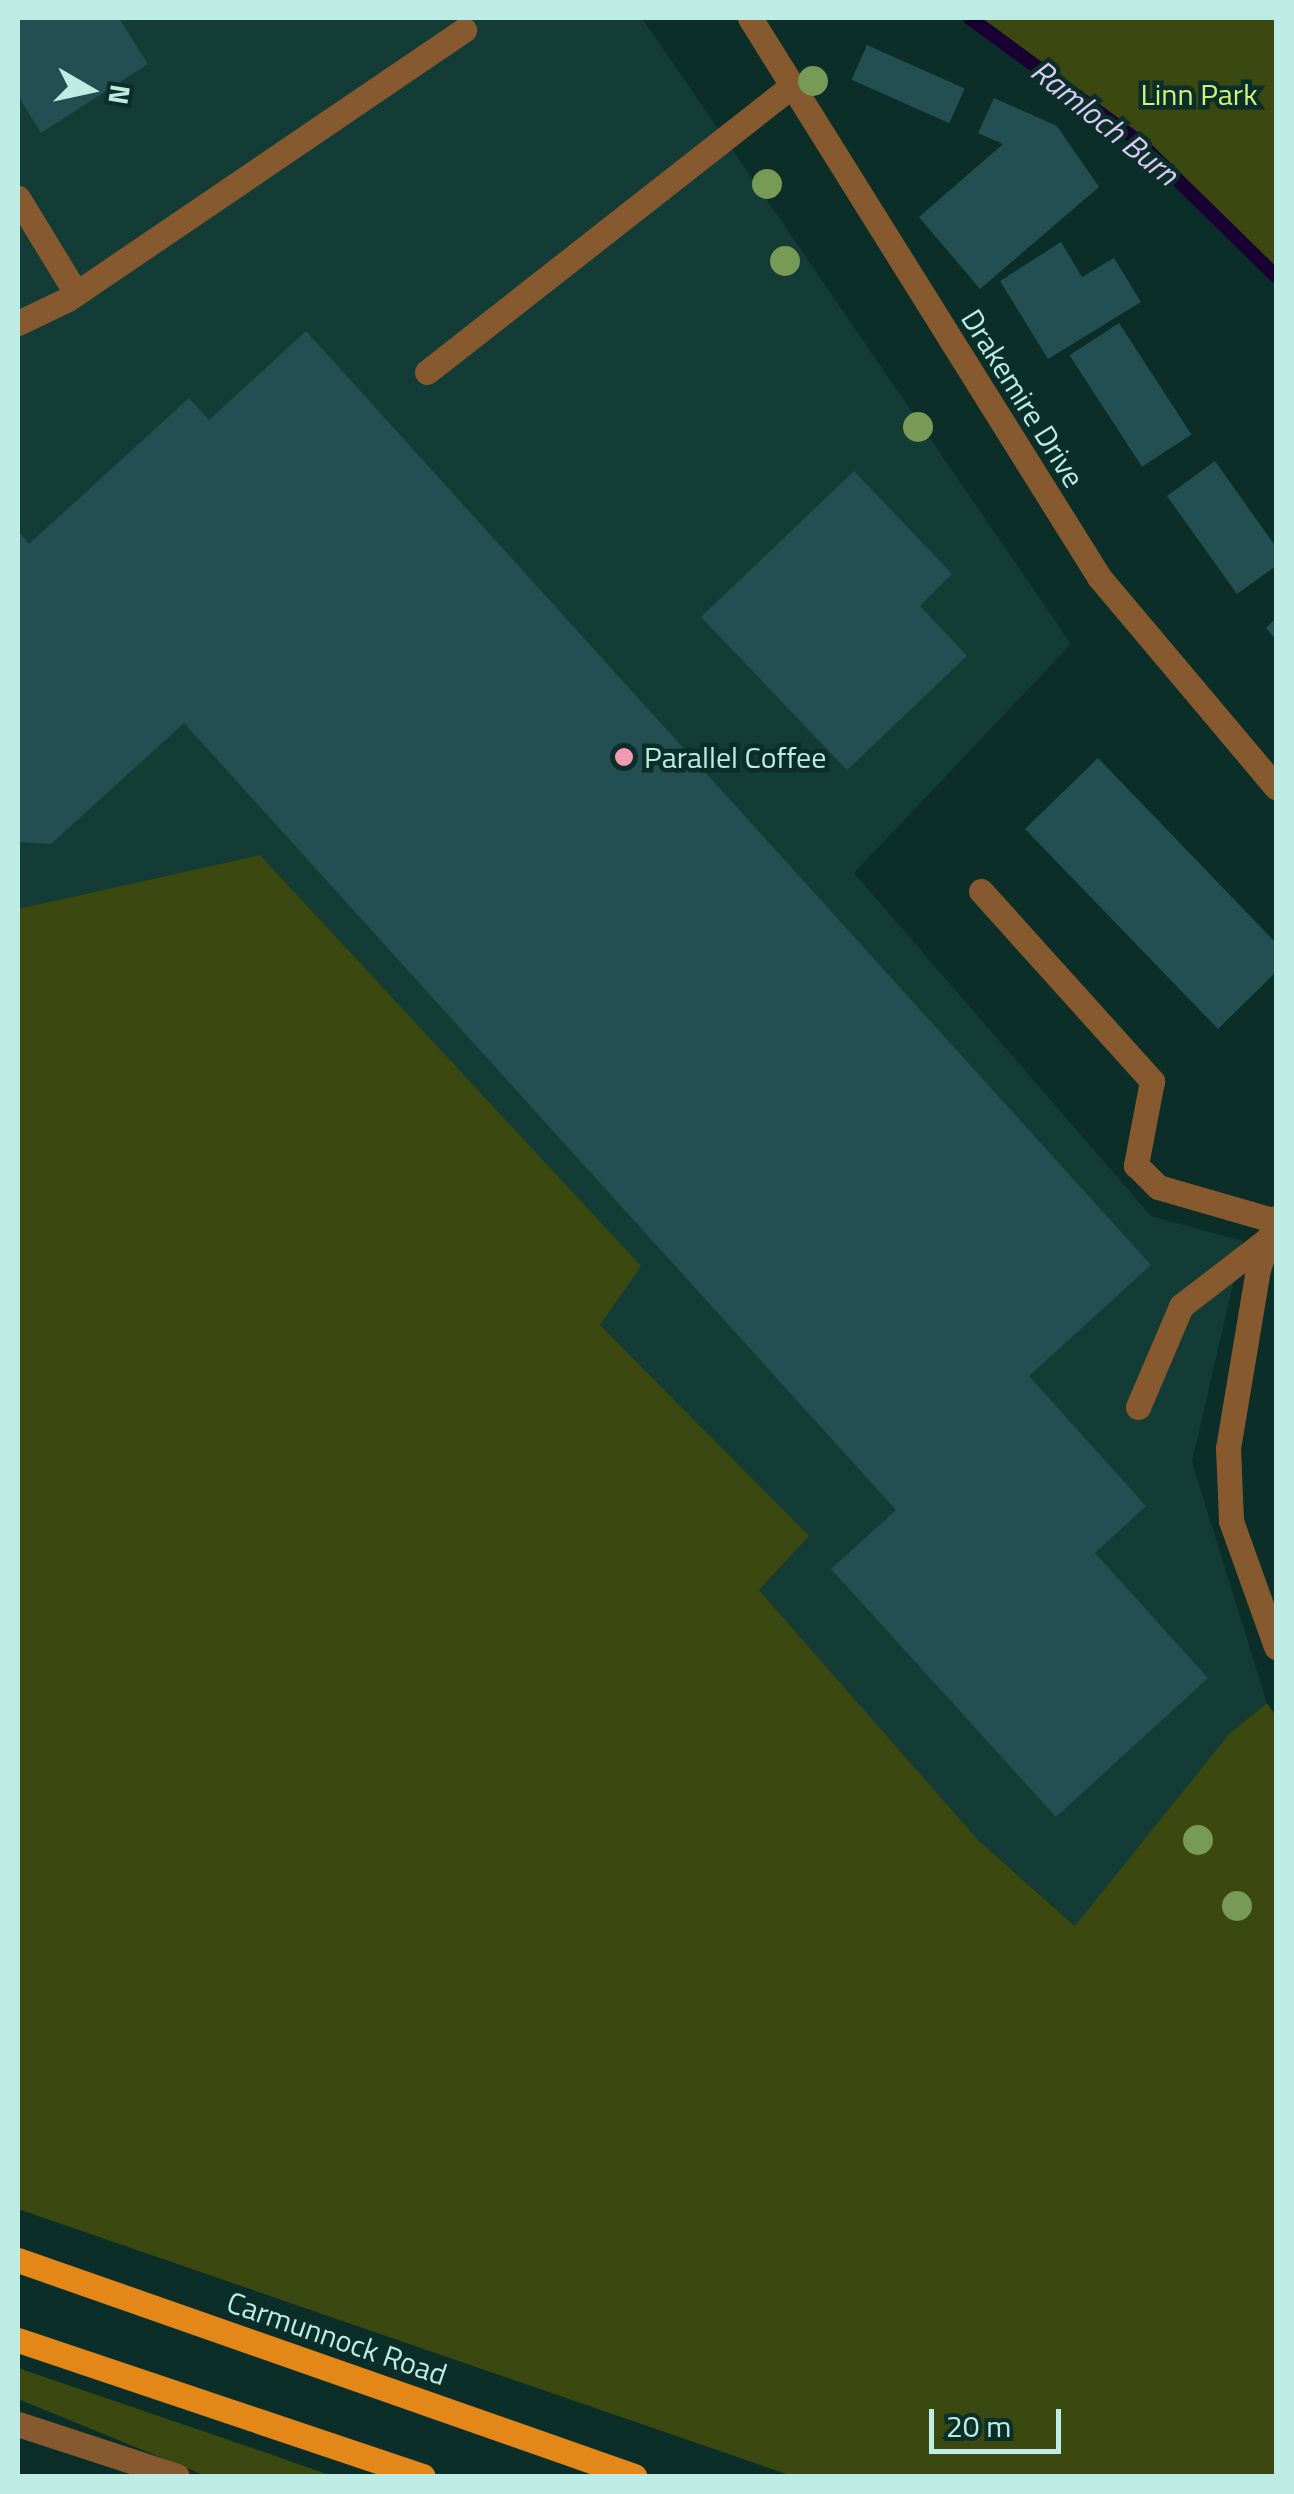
<!DOCTYPE html>
<html>
<head>
<meta charset="utf-8">
<style>
  body { margin:0 }
  #map { position:relative; width:1294px; height:2494px; overflow:hidden; background:#0b2e29; font-family:"Titillium Web",sans-serif }
  div>[style] { position:absolute }
  [style*='--x'] { left:calc(var(--x)*1px); top:calc(var(--y)*1px); width:calc(var(--w)*1px); rotate:calc(var(--a)*1deg) }
  .built>* { inset:0; background:#143c36 }
  .green>* { inset:0; background:#3b4911 }
  .stream>* { height:14px; margin:-7px; padding:0 7px; transform-origin:7px; border-radius:7px; background:#190032 }
  .building>* { inset:0; background:#234f53; transform-origin:0 0 }
  .minor>* { height:25px; margin:-12.5px; padding:0 12.5px; transform-origin:12.5px; border-radius:12.5px; background:#86592f }
  .major>* { height:25px; margin:-12.5px; padding:0 12.5px; transform-origin:12.5px; border-radius:12.5px; background:#e48719 }
  .trees>* { width:30px; height:30px; margin:-15px; border-radius:50%; background:#779a54 }
  .dots>* { width:28px; height:28px; translate:-50% -50%; box-sizing:border-box; border:5px solid #0b2e29; border-radius:50% }
  span { translate:-50% -50%; white-space:nowrap; text-align:center; line-height:1.15; -webkit-text-stroke:9px #0b2e29; paint-order:stroke }
  .park-label { font-size:30px; color:#d0f277 }
  .street-label { font-size:30px; color:#bcece3 }
  .poi-label { font-size:30px; color:#bcece3 }
  .left { translate:0 -50%; text-align:left }
  .water-label { font-size:32px; color:#d8c8f3; font-style:italic }
  .frame { position:absolute; inset:0; border:20px solid #bcece3; pointer-events:none }
  .north { position:absolute; left:40px; top:40px; width:100px; height:100px; -webkit-text-stroke:8px #0b2e29; paint-order:stroke; rotate:99deg; font-size:28px; font-weight:700; line-height:40px; text-align:center; color:#bcece3 }
  .north::after { content:''; display:block; margin:auto; width:35px; height:45px; background:#bcece3; clip-path:polygon(50% 0,100% 100%,50% 72%,0 100%) }
  .scale { position:absolute; left:929px; top:2409px; width:132px; height:45px; box-sizing:border-box; border:5px solid #bcece3; border-top:0; padding-left:12px; font-size:30px; line-height:35px; white-space:nowrap; color:#bcece3; -webkit-text-stroke:8px #0b2e29; paint-order:stroke }
</style>
</head>
<body>
<div id="map">
  <div class="built">
    <i style="clip-path:polygon(18px 18px,642px 18px,1071px 644px,854px 873px,1151px 1216px,1243px 1241px,1192px 1462px,1267px 1703px,1229px 1734px,1076px 1926px,978px 1840px,759px 1590px,809px 1536px,600px 1325px,640px 1266px,260px 855px,18px 909px)"></i>
  </div>
  <div class="green">
    <i style="clip-path:polygon(970px 18px,1276px 18px,1276px 274px,1138px 141px)"></i>
    <i style="clip-path:polygon(260px 855px,641px 1266px,600px 1325px,809px 1536px,759px 1590px,978px 1840px,1075px 1926px,1229px 1734px,1267px 1703px,1276px 1716px,1276px 2476px,792px 2476px,18px 2209px,18px 909px)"></i>
    <i style="clip-path:polygon(18px 2368px,267px 2453px,332px 2476px,206px 2476px,18px 2399px)"></i>
  </div>
  <div class="stream">
    <i style="--x:970;--y:18;--w:208;--a:36.2"></i>
    <i style="--x:1138;--y:141;--w:193;--a:44.4"></i>
  </div>
  <div class="building">
    <i style="clip-path:polygon(18px 18px,119px 18px,148px 64px,41px 133px,18px 96px)"></i>
    <i style="left:867px;top:45px;width:107px;height:38px;rotate:24deg"></i>
    <i style="clip-path:polygon(994px 98px,1057px 126px,1099px 187px,980px 289px,919px 217px,1003px 144px,978px 133px)"></i>
    <i style="clip-path:polygon(1061px 242px,1082px 277px,1114px 258px,1141px 302px,1048px 359px,1000px 281px)"></i>
    <i style="left:1119px;top:323px;width:133px;height:59px;rotate:57deg"></i>
    <i style="clip-path:polygon(306px 331px,1151px 1265px,1029px 1376px,1146px 1506px,1095px 1553px,1208px 1678px,1056px 1817px,831px 1569px,896px 1510px,184px 723px,51px 844px,18px 842px,18px 531px,29px 544px,189px 398px,209px 420px)"></i>
    <i style="clip-path:polygon(1215px 461px,1276px 547px,1276px 566px,1237px 594px,1167px 496px)"></i>
    <i style="clip-path:polygon(854px 471px,952px 574px,920px 606px,967px 656px,847px 770px,701px 617px)"></i>
    <i style="clip-path:polygon(1276px 618px,1276px 640px,1266px 628px)"></i>
    <i style="clip-path:polygon(1098px 758px,1276px 943px,1276px 972px,1218px 1029px,1025px 829px)"></i>
  </div>
  <div class="minor">
    <i style="--x:750;--y:18;--w:659;--a:58.02"></i>
    <i style="--x:1099;--y:577;--w:275;--a:49.9"></i>
    <i style="--x:18;--y:198;--w:111;--a:58.6"></i>
    <i style="--x:18;--y:323;--w:55;--a:-25.6"></i>
    <i style="--x:68;--y:299;--w:479;--a:-34.2"></i>
    <i style="--x:427;--y:372;--w:464;--a:-38.1"></i>
    <i style="--x:981;--y:891;--w:256;--a:48"></i>
    <i style="--x:1152;--y:1081;--w:86;--a:100.8"></i>
    <i style="--x:1136;--y:1165;--w:31;--a:45"></i>
    <i style="--x:1158;--y:1187;--w:123;--a:16.1"></i>
    <i style="--x:1276;--y:1218;--w:54;--a:109.4"></i>
    <i style="--x:1258;--y:1269;--w:181;--a:99.5"></i>
    <i style="--x:1228;--y:1448;--w:73;--a:87.6"></i>
    <i style="--x:1231;--y:1521;--w:134;--a:70.3"></i>
    <i style="--x:1138;--y:1407;--w:110;--a:-66.9"></i>
    <i style="--x:1181;--y:1306;--w:110;--a:-37.6"></i>
    <i style="--x:18;--y:2424;--w:167;--a:18.1"></i>
  </div>
  <div class="major">
    <i style="--x:18;--y:2260;--w:653;--a:19.32"></i>
    <i style="--x:18;--y:2340;--w:427;--a:18.6"></i>
  </div>
  <div class="trees">
    <i style="left:813px;top:81px"></i>
    <i style="left:767px;top:184px"></i>
    <i style="left:785px;top:261px"></i>
    <i style="left:918px;top:427px"></i>
    <i style="left:1198px;top:1840px"></i>
    <i style="left:1237px;top:1906px"></i>
  </div>
  <div class="dots">
    <i style="left:624px;top:757px;background:#f19ab1"></i>
  </div>
  <div class="park-label">
    <span style="left:1199px;top:94px">Linn Park</span>
  </div>
  <div class="street-label">
    <span style="left:1023px;top:398px;rotate:58deg">Drakemire Drive</span>
    <span style="left:337px;top:2338px;rotate:19deg">Carmunnock Road</span>
  </div>
  <div class="poi-label">
    <span class="left" style="left:644px;top:757px">Parallel Coffee</span>
  </div>
  <div class="water-label">
    <span style="left:1105px;top:122px;rotate:39deg">Ramloch Burn</span>
  </div>
  <div class="frame"></div>
  <div class="north">N</div>
  <div class="scale">20 m</div>
</div>
</body>
</html>
